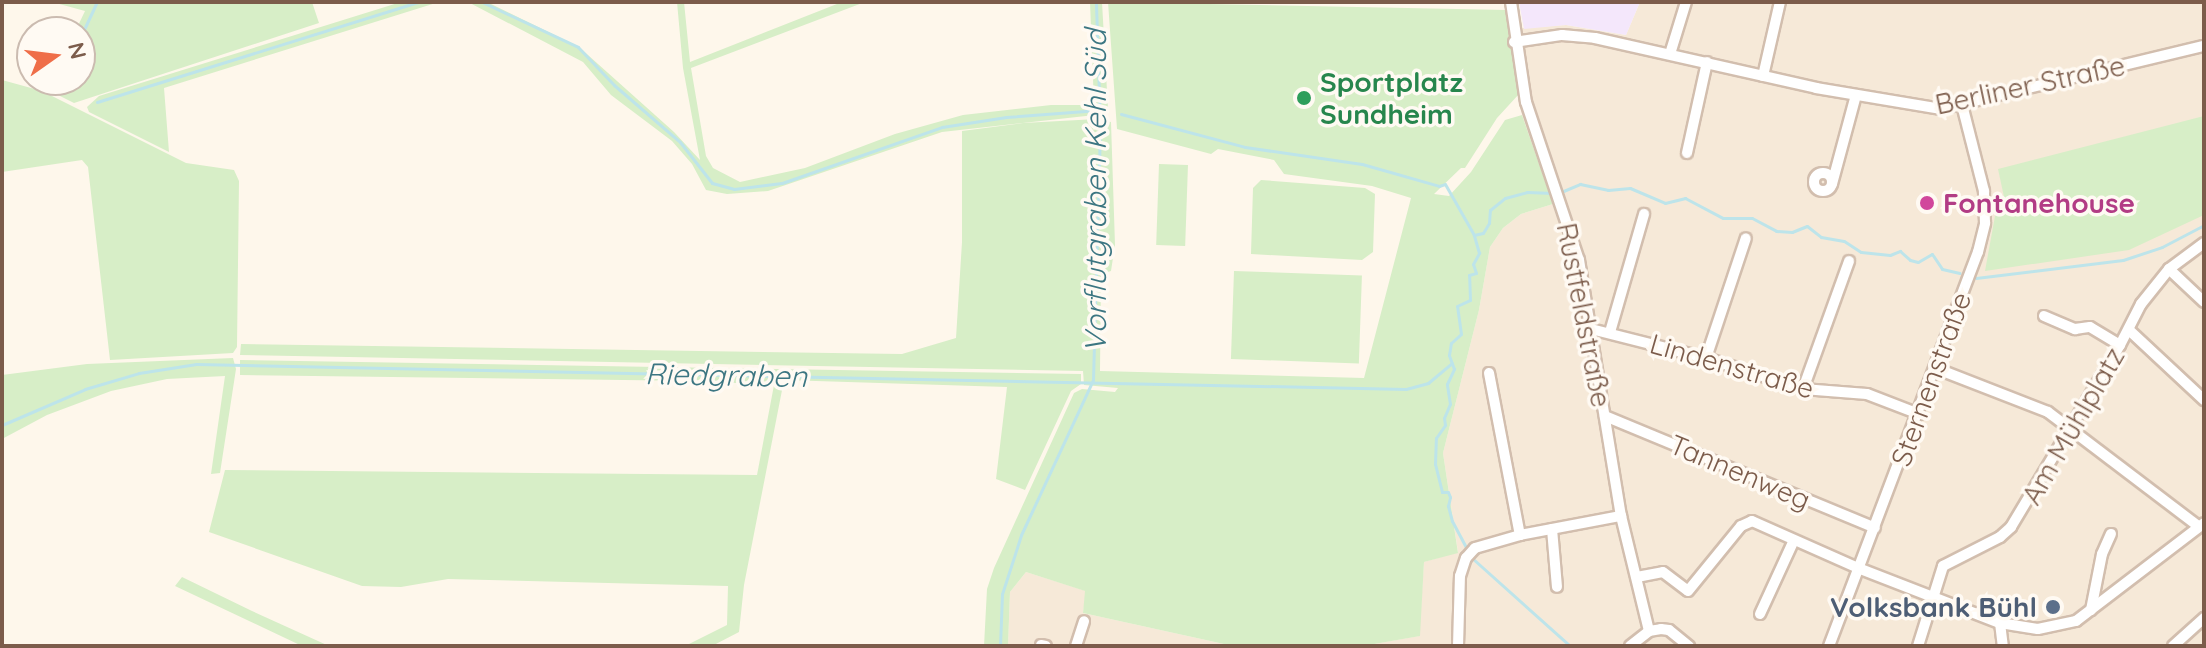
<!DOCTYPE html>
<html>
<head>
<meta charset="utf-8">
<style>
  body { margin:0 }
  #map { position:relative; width:2206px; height:648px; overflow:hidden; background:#fef7eb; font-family:Quicksand,sans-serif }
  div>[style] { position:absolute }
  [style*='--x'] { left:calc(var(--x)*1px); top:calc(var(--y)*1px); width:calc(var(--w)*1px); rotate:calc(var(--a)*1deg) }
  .residential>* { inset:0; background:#f6e9d8 }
  .education>* { inset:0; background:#f4e7fb }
  .green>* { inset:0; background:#d7eec7; transform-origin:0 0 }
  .stream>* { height:3px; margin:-1.5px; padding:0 1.5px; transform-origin:1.5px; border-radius:1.5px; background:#bde4ea }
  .roads { filter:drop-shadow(2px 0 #d2beae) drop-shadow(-2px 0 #d2beae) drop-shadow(0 2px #d2beae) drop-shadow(0 -2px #d2beae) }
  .street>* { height:10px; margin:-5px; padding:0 5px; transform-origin:5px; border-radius:5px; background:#fff }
  .street>.ring { margin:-5px; padding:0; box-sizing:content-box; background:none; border:10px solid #fff; border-radius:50% }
  .dots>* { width:22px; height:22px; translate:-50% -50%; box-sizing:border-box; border:4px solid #fffaf3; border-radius:50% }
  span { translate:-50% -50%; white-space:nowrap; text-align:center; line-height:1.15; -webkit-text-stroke:7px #fffaf3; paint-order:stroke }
  .leisure-label { font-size:28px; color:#27864d; font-weight:700 }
  .left { translate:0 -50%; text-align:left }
  .street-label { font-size:28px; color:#7c5c4b }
  .hotel-label { font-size:28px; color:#b23c85; font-weight:700 }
  .service-label { font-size:28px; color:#4e5e75; font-weight:700 }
  .right { translate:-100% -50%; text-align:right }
  .water-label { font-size:30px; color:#3c7682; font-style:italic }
  .frame { position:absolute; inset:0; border:4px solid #7c5c4b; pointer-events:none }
  .north { position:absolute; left:16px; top:16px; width:80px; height:80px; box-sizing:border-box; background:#fffaf3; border:2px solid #cbbbb0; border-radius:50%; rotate:76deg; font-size:22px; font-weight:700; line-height:32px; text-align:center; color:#7c5c4b }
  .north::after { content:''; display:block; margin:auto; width:28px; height:36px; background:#ef6e49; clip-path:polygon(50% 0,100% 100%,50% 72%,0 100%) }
</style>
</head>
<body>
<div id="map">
  <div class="residential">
    <i style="clip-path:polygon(1640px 2px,2204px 2px,2204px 646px,1363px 646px,1419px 636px,1424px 562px,1458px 552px,1443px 453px,1479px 310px,1490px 247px,1503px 228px,1521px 214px,1553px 204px,1522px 115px,1508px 29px,1566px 25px,1626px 35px)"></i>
    <i style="clip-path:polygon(1026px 572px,1086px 591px,1083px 613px,1233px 646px,1008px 646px,1010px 592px)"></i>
  </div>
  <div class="education">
    <i style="clip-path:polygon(1519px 2px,1640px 2px,1626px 35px,1566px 25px,1524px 29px)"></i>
  </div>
  <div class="green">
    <i style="clip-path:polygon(52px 2px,312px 2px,319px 23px,74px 103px,46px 89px,51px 80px,80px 80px,80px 32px,75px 32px,85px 11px)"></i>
    <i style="clip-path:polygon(401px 2px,439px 2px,164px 88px,169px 152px,89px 112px,87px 107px,99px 96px)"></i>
    <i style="clip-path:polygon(468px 2px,487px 2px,579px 47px,674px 132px,700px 160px,683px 68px,677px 2px,684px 2px,690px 62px,842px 2px,865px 2px,691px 68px,706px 156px,713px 168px,740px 182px,805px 168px,895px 134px,963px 115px,1051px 105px,1094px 105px,1090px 2px,1102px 2px,1108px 109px,1104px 114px,942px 132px,768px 191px,727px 194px,706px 190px,692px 164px,672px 141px,611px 95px,583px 62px)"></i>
    <i style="clip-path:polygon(1108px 2px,1507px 10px,1519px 94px,1497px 118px,1465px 168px,1461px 168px,1434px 194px,1449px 196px,1471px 172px,1505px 120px,1522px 115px,1553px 204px,1521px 214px,1503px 228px,1490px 247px,1479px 310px,1443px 453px,1458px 553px,1424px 562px,1420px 636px,1363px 646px,1233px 646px,1083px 613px,1085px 591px,1026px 572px,1010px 592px,1008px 646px,984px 646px,987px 589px,994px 568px,1074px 393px,1082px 389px,1115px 392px,1118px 388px,1084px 385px,1083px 371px,240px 355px,241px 344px,902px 354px,956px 338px,962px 242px,962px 131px,1023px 123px,1097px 119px,1111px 122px,1115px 245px,1111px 271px,1101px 274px,1100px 371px,1364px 378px,1411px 198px,1372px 186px,1284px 174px,1274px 160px,1218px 149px,1211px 154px,1117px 129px)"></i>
    <i style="clip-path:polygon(2px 80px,42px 91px,186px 163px,234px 170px,239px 181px,237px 347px,233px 353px,110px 360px,88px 167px,82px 160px,2px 172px)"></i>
    <i style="clip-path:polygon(2204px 116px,2204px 215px,2129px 250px,1985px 271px,1995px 216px,2004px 197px,1998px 169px)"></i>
    <i style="left:1159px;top:164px;width:29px;height:81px;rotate:2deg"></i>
    <i style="clip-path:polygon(1261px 180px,1365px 188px,1375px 194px,1373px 252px,1362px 260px,1251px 254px,1253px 188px)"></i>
    <i style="left:1234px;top:271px;width:128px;height:88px;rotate:2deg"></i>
    <i style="clip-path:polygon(233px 358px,236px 369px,220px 473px,211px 474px,225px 376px,167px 379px,111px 391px,47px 415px,2px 439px,2px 375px,87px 364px)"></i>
    <i style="clip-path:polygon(240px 360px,1081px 374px,1081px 384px,1071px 391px,1025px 490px,996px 479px,1007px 387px,784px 380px,744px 585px,739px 632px,712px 646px,685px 646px,727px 625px,728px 586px,448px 579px,401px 587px,362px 586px,209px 532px,225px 470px,757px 475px,774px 385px,700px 381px,240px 375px)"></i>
    <i style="clip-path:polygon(182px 577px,252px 611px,329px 646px,302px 646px,175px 586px)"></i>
  </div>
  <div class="stream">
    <i style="--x:482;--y:2;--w:106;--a:25.1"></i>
    <i style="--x:578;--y:47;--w:52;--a:46.5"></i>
    <i style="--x:614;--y:85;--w:87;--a:40.8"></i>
    <i style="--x:680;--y:142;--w:52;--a:52"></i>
    <i style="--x:712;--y:183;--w:23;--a:15"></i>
    <i style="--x:734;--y:189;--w:48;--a:-7.1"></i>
    <i style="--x:782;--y:183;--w:170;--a:-19.3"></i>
    <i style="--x:942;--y:127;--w:65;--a:-8.9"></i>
    <i style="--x:1006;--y:117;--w:93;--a:-4.3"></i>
    <i style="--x:80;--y:38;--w:40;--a:-65"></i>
    <i style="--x:56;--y:89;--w:10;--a:-66"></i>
    <i style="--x:97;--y:102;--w:337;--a:-17.3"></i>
    <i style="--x:1121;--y:114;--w:128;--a:14.9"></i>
    <i style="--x:1245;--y:147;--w:118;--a:8.3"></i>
    <i style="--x:1362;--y:164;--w:80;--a:15.9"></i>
    <i style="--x:1439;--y:186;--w:6;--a:-18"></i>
    <i style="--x:1445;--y:184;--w:59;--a:60.4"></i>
    <i style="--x:1561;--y:192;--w:21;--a:-23"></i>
    <i style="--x:1580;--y:184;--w:29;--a:12"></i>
    <i style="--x:1608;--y:190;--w:22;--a:-5"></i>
    <i style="--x:1630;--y:188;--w:38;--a:23"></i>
    <i style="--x:1665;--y:203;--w:21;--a:-14"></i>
    <i style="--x:1685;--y:198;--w:43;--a:27.8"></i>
    <i style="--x:1723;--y:218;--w:29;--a:0"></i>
    <i style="--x:1752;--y:218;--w:27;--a:28"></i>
    <i style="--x:1776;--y:231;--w:16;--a:4"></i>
    <i style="--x:1792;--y:232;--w:16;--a:-22"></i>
    <i style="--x:1807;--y:226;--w:18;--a:38"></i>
    <i style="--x:1821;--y:237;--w:23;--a:10"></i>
    <i style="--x:1844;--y:241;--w:20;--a:33"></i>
    <i style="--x:1861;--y:252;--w:29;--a:6"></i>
    <i style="--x:1890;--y:255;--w:11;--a:-22"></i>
    <i style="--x:1900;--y:251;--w:13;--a:42"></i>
    <i style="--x:1910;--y:260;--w:8;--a:14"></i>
    <i style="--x:1918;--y:262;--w:16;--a:-30"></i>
    <i style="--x:1932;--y:254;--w:18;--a:56"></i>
    <i style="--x:1942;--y:269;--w:18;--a:13"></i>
    <i style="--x:1976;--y:278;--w:148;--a:-7"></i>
    <i style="--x:2123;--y:260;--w:41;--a:-18.4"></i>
    <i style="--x:2162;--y:247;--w:47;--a:-27.6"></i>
    <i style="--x:2;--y:425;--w:90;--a:-23.4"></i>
    <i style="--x:85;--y:389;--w:56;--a:-16.5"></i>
    <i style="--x:139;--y:373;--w:58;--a:-9"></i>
    <i style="--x:196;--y:364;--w:1210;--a:1.18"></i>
    <i style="--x:1406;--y:389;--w:23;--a:-15"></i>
    <i style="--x:1428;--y:383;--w:31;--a:-40"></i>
    <i style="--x:1468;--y:551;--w:34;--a:-118"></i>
    <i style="--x:1452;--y:521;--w:16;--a:-105"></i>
    <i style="--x:1448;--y:506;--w:9;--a:-77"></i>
    <i style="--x:1450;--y:497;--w:5;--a:-112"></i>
    <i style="--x:1448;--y:492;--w:6;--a:180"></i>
    <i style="--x:1442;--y:492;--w:29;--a:-104"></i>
    <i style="--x:1435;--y:464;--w:26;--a:-88"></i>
    <i style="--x:1436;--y:438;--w:16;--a:-55"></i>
    <i style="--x:1445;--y:425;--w:7;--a:-98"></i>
    <i style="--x:1444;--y:418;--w:15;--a:-67"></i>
    <i style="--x:1450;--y:404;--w:20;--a:-99"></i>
    <i style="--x:1447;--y:384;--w:17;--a:-65"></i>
    <i style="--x:1454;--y:369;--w:15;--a:-110"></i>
    <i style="--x:1449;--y:355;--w:12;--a:-81"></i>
    <i style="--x:1451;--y:343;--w:13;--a:-42"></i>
    <i style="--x:1461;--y:334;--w:28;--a:-98"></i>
    <i style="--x:1457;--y:306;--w:14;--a:-25"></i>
    <i style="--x:1470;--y:300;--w:25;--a:-92"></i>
    <i style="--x:1469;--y:275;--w:7;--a:-16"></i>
    <i style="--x:1476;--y:273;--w:9;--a:-108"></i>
    <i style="--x:1473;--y:264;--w:13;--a:-61"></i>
    <i style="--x:1479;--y:253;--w:19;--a:-106"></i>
    <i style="--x:1474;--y:235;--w:9;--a:-13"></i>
    <i style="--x:1483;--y:233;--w:12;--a:-59"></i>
    <i style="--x:1489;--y:223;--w:13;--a:-86"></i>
    <i style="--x:1490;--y:210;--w:19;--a:-39"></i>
    <i style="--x:1505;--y:198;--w:23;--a:-15"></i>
    <i style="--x:1527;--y:192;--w:26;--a:2"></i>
    <i style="--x:1472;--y:558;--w:132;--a:41.9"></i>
    <i style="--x:1000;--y:646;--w:52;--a:-87.8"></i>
    <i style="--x:1002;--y:594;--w:62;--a:-72.1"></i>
    <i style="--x:1021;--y:535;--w:171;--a:-65.1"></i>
    <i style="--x:1093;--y:380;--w:255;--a:-88.4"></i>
    <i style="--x:1100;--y:125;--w:123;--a:-91.9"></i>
  </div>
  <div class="roads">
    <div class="street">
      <i style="--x:1511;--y:2;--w:101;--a:81.5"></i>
      <i style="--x:1526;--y:102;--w:167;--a:71.5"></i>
      <i style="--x:1579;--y:260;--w:259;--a:80.7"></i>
      <i style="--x:1621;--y:516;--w:118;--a:76.3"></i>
      <i style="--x:1514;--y:42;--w:49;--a:-8.3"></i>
      <i style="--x:1562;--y:35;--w:33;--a:5"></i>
      <i style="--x:1595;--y:38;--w:227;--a:12.7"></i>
      <i style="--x:1816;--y:88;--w:127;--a:9.5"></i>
      <i style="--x:1941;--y:109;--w:270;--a:-13.5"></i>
      <i style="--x:1670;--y:54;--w:54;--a:-72.9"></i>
      <i style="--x:1763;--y:76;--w:76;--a:-77.1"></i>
      <i style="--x:1687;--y:153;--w:93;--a:-77.6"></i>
      <i class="ring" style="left:1814px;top:173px;width:8px;height:8px"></i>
      <i style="--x:1832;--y:184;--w:92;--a:-74.9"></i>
      <i style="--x:2169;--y:269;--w:48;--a:43.3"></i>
      <i style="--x:2044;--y:316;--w:34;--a:23"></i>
      <i style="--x:2075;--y:329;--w:15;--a:-8"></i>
      <i style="--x:2090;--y:327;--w:35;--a:31"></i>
      <i style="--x:1591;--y:329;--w:119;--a:14.2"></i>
      <i style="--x:1706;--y:358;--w:102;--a:17.7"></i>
      <i style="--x:1803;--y:389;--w:64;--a:4.5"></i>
      <i style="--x:1867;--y:394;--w:56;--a:21"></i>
      <i style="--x:2129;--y:330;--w:103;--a:43"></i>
      <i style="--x:1610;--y:332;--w:123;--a:-73.9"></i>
      <i style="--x:1706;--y:358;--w:126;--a:-71.6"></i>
      <i style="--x:1935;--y:368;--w:121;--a:21.3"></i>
      <i style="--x:2048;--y:412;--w:188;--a:37.2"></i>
      <i style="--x:1489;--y:373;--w:165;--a:79.2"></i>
      <i style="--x:1803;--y:389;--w:136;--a:-70.2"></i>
      <i style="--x:1605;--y:416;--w:292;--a:22.5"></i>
      <i style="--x:1552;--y:529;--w:58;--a:85.1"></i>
      <i style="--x:1637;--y:577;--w:26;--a:-11"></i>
      <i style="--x:1663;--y:572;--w:31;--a:37"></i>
      <i style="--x:1688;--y:591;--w:84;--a:-50.8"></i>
      <i style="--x:1741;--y:526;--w:12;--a:-24"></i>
      <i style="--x:1752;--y:521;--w:116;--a:23.9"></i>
      <i style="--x:1858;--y:568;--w:152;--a:21.2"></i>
      <i style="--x:2000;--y:623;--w:38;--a:9"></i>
      <i style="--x:2038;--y:629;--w:39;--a:-12"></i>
      <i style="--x:2076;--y:621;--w:161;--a:-37.4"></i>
      <i style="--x:2091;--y:610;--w:57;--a:-78.9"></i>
      <i style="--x:2102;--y:554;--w:22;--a:-66"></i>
      <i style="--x:1760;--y:614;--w:81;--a:-65.3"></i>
      <i style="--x:2000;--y:623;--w:23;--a:83"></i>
      <i style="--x:1041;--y:645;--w:5;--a:11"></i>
      <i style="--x:1076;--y:646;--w:26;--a:-72"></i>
      <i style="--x:1458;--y:646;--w:70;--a:-88.4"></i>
      <i style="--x:1460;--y:576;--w:19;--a:-72"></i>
      <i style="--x:1466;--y:558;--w:13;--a:-48"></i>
      <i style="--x:1475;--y:548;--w:47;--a:-16.1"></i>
      <i style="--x:1520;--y:535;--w:103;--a:-10.7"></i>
      <i style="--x:1630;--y:646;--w:24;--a:-38"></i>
      <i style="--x:1649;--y:631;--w:12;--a:-9"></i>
      <i style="--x:1661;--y:629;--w:8;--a:7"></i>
      <i style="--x:1669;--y:630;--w:26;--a:39"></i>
      <i style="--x:1829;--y:646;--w:421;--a:-69.3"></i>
      <i style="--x:1978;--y:252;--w:30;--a:-76"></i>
      <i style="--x:1985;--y:223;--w:32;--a:-92"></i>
      <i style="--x:1984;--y:191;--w:89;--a:-104.3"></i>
      <i style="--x:1918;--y:646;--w:84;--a:-72.6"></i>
      <i style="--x:1943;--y:566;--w:64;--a:-27"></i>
      <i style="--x:2000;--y:537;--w:15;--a:-42"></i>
      <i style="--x:2011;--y:527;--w:212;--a:-59.1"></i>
      <i style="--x:2120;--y:345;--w:46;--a:-62.9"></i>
      <i style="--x:2141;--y:304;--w:45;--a:-51.3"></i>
      <i style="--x:2169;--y:269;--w:44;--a:-36.6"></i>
      <i style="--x:2173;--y:646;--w:42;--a:-42.1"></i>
    </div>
  </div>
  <div class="dots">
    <i style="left:1304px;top:98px;background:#2e9e5b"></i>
    <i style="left:1927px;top:203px;background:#d1479c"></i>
    <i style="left:2053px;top:607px;background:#5c6f8a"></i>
  </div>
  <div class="leisure-label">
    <span class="left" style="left:1320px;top:98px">Sportplatz<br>Sundheim</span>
  </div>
  <div class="street-label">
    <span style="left:2030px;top:85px;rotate:-12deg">Berliner Straße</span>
    <span style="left:1584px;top:315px;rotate:79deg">Rustfeldstraße</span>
    <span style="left:1732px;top:366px;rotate:16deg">Lindenstraße</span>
    <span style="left:1931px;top:379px;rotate:-70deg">Sternenstraße</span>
    <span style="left:2073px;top:426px;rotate:-60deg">Am Mühlplatz</span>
    <span style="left:1740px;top:472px;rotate:23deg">Tannenweg</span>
  </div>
  <div class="hotel-label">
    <span class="left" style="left:1943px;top:203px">Fontanehouse</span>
  </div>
  <div class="service-label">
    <span class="right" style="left:2037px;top:607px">Volksbank Bühl</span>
  </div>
  <div class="water-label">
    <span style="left:1095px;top:191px;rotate:-90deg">Vorflutgraben Kehl Süd</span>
    <span style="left:726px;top:375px;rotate:1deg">Riedgraben</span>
  </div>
  <div class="frame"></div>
  <div class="north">N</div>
</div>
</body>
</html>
